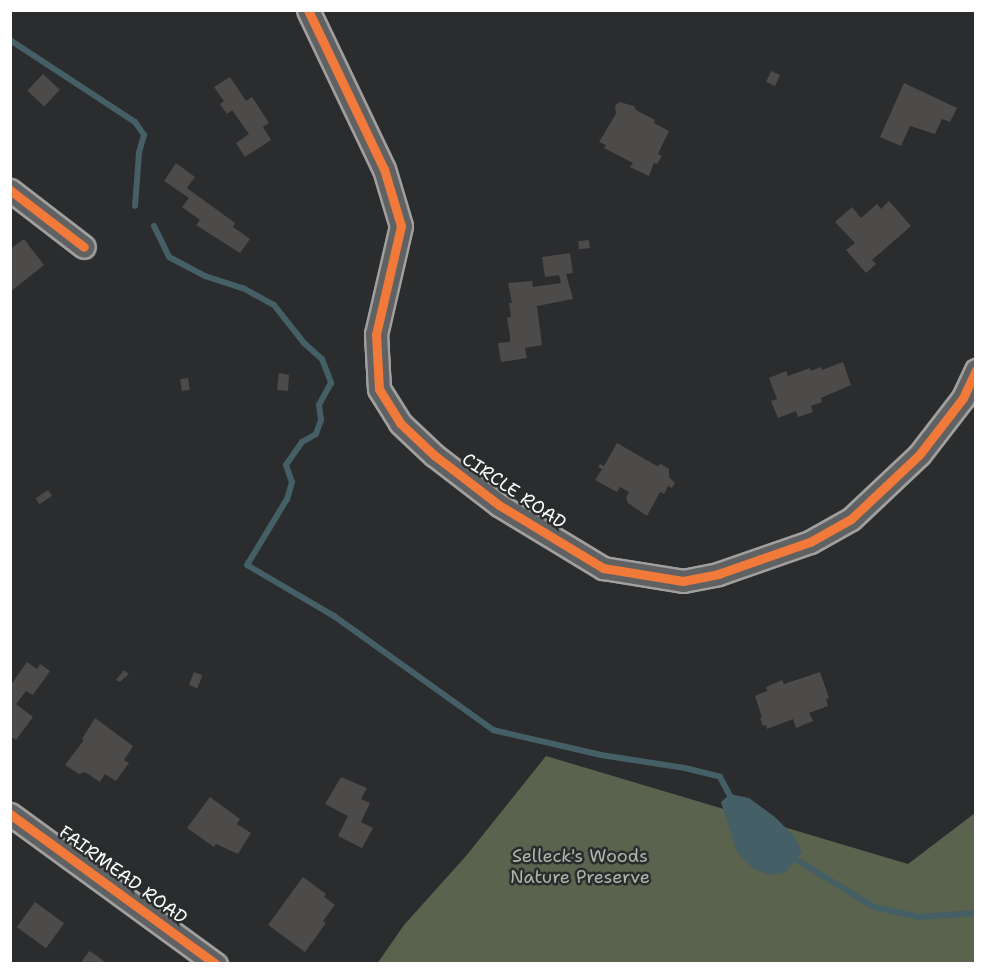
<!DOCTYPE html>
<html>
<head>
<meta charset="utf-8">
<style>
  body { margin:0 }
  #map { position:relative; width:986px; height:974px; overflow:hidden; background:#2b2c2d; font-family:"Shantell Sans",sans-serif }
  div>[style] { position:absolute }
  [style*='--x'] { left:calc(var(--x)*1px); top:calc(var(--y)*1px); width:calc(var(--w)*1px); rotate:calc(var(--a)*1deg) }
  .green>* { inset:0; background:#5a634e }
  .water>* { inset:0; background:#445f65 }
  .stream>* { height:6px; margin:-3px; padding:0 3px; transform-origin:3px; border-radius:3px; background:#445f65 }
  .building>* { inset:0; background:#4d4a4a; transform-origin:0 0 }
  .roads { filter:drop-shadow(2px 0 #a0a0a0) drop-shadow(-2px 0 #a0a0a0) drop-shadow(0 2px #a0a0a0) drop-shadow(0 -2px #a0a0a0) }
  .street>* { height:21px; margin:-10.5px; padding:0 10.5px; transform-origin:10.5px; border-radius:10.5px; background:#606162 }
  .cycleway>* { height:9px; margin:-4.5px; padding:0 4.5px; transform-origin:4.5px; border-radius:4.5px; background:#f17a3a }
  span { translate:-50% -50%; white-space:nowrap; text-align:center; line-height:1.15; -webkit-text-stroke:5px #2a2d2e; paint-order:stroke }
  .street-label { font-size:18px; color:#fff }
  .park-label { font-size:18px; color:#b0b6a9 }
  .frame { position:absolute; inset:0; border:12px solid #fff; pointer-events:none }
</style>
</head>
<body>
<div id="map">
  <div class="green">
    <i style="clip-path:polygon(546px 756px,908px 864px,975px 813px,975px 963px,377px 964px,404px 925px,466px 856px)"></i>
  </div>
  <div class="water">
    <i style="clip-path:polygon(730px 794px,749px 798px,775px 817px,794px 836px,802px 852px,785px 873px,770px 875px,752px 868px,737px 852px,721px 802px)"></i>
  </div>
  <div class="stream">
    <i style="--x:10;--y:40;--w:149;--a:33.3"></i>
    <i style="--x:135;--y:122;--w:16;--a:55"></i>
    <i style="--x:144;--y:135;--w:19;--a:106"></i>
    <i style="--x:139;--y:153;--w:53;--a:94.3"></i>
    <i style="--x:154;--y:226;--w:34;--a:64"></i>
    <i style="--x:169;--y:257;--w:41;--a:27.8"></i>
    <i style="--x:205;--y:276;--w:40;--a:18"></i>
    <i style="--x:243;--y:288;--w:35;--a:29"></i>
    <i style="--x:274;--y:305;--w:48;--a:51.7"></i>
    <i style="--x:304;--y:343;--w:24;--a:42"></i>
    <i style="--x:322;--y:359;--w:26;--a:69"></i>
    <i style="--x:331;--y:383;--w:25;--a:119"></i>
    <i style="--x:319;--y:405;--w:15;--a:82"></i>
    <i style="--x:321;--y:420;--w:15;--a:110"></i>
    <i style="--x:316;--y:434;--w:16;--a:150"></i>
    <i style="--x:302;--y:442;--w:28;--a:125"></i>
    <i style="--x:286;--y:465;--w:18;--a:71"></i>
    <i style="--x:292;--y:482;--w:18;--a:106"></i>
    <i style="--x:287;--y:499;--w:77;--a:121.2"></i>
    <i style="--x:247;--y:565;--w:101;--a:30.4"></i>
    <i style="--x:334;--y:616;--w:196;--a:35.6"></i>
    <i style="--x:493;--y:730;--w:111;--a:13"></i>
    <i style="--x:601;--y:755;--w:85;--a:8.8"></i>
    <i style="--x:685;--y:768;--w:36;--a:14"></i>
    <i style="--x:720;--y:777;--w:27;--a:62"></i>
    <i style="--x:789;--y:855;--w:100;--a:31.5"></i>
    <i style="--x:874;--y:907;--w:46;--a:12.5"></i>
    <i style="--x:919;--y:917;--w:57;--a:-4"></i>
  </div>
  <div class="building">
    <i style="left:771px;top:71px;width:10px;height:12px;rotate:24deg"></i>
    <i style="left:43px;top:74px;width:23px;height:23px;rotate:43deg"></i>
    <i style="clip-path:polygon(230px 77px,246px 101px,252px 97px,269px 123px,263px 127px,271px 140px,245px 157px,236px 143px,249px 134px,232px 110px,227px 114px,220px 104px,224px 101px,214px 87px)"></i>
    <i style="clip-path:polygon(904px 83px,957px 108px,950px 122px,942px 119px,935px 134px,910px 126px,901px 146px,880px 137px)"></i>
    <i style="clip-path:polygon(619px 102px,634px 106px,636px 110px,655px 120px,654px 123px,669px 131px,658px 154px,662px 156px,657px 164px,654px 163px,649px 176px,630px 167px,633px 163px,604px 148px,606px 145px,599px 142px,616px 114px,615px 106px)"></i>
    <i style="clip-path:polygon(176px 163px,195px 177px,187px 188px,235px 223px,233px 227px,250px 239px,240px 253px,196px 225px,200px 220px,182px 207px,189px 198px,164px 181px)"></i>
    <i style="clip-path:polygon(889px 201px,911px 226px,872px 260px,876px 264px,866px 273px,846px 250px,855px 243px,835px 222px,852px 207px,861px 218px,877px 204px,881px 209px)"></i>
    <i style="clip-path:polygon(24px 239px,44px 265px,10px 292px,10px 249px)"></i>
    <i style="left:589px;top:240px;width:8px;height:11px;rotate:83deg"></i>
    <i style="clip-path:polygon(570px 253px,573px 273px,566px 274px,573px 299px,537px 306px,542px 345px,525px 348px,527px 358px,501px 362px,498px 343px,510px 342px,510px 336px,507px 318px,511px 317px,509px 303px,512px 303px,508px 283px,532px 281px,533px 287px,561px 283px,559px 275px,545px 277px,542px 257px)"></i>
    <i style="clip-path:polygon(843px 362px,851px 385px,821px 398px,822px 402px,811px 406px,813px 412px,798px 417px,796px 411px,778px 418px,771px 401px,777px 399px,769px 378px,786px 371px,788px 376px,810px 368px,811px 371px,821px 367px,822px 370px)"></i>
    <i style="clip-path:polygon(279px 373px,289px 375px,288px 391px,277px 390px)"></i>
    <i style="left:188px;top:378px;width:12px;height:8px;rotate:81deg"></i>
    <i style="clip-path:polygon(617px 443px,657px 466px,661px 464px,669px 469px,669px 477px,675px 483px,672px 488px,668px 486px,664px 494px,660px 492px,647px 516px,628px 503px,626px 497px,629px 492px,620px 487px,617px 492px,595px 480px,602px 469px,598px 467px,600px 464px,604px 466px)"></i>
    <i style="left:48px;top:490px;width:7px;height:15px;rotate:56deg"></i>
    <i style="clip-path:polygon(27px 662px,37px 669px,40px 664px,50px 671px,33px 695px,26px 691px,16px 704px,33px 717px,16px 740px,10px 736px,10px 686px)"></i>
    <i style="clip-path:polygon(124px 670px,129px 674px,120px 682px,116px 680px)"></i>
    <i style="left:194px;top:672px;width:9px;height:14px;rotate:21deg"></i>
    <i style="clip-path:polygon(820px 672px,829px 698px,826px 699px,828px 706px,809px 713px,813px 721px,796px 728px,793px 719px,767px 729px,766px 725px,763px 726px,760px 718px,762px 717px,755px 696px,767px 691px,766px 687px,782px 680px,784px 684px)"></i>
    <i style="clip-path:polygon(95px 718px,133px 746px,124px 760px,129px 763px,116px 781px,105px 774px,100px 782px,85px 772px,79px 774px,65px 765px,84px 740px,82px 739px)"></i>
    <i style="clip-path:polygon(341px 777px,367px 788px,361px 799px,370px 803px,361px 822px,373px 828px,362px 848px,338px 836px,348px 816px,325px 804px)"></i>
    <i style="clip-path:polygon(210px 797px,240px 819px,237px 824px,251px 833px,238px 854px,216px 844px,214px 847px,187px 828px)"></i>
    <i style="clip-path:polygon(303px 877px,326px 894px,324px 897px,335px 905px,323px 921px,326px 923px,305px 952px,268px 925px)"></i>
    <i style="left:35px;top:902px;width:36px;height:31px;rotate:36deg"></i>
    <i style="clip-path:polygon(89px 951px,96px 955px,107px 964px,80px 964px)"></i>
  </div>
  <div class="roads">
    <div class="street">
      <i style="--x:308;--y:10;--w:176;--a:64.5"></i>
      <i style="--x:384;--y:169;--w:59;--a:73.4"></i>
      <i style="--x:401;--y:226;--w:111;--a:103"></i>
      <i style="--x:376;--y:334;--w:55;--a:86.9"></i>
      <i style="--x:379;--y:389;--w:40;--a:58"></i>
      <i style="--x:400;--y:423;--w:47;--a:43.3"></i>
      <i style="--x:434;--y:455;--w:82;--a:37.6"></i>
      <i style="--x:499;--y:505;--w:122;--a:31.2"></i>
      <i style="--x:603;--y:568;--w:81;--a:9.2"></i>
      <i style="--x:683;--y:581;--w:36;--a:-11"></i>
      <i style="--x:718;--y:574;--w:97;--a:-19.2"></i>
      <i style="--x:810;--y:542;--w:47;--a:-29.3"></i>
      <i style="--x:851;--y:519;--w:93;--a:-43.3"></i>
      <i style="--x:919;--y:455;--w:72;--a:-52.3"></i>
      <i style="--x:963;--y:398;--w:31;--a:-65"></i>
      <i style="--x:10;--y:190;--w:93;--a:37.6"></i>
      <i style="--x:10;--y:814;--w:255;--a:36.1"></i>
    </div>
  </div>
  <div class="cycleway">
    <i style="--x:308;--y:10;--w:176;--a:64.5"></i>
    <i style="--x:384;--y:169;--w:59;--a:73.4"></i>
    <i style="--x:401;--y:226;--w:111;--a:103"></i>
    <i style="--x:376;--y:334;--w:55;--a:86.9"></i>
    <i style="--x:379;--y:389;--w:40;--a:58"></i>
    <i style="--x:400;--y:423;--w:47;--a:43.3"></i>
    <i style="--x:434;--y:455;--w:82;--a:37.6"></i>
    <i style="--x:499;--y:505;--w:122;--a:31.2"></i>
    <i style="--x:603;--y:568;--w:81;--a:9.2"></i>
    <i style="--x:683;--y:581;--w:36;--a:-11"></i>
    <i style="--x:718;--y:574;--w:97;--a:-19.2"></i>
    <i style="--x:810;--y:542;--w:47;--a:-29.3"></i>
    <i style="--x:851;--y:519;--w:93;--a:-43.3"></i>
    <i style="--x:919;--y:455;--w:72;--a:-52.3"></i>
    <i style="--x:963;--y:398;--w:31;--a:-65"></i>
    <i style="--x:10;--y:190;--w:93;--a:37.6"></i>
    <i style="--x:10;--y:814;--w:255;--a:36.1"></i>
  </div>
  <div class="street-label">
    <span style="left:514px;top:491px;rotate:34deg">CIRCLE ROAD</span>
    <span style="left:123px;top:875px;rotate:36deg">FAIRMEAD ROAD</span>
  </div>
  <div class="park-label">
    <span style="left:580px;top:867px">Selleck's Woods<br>Nature Preserve</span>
  </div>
  <div class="frame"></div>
</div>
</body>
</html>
